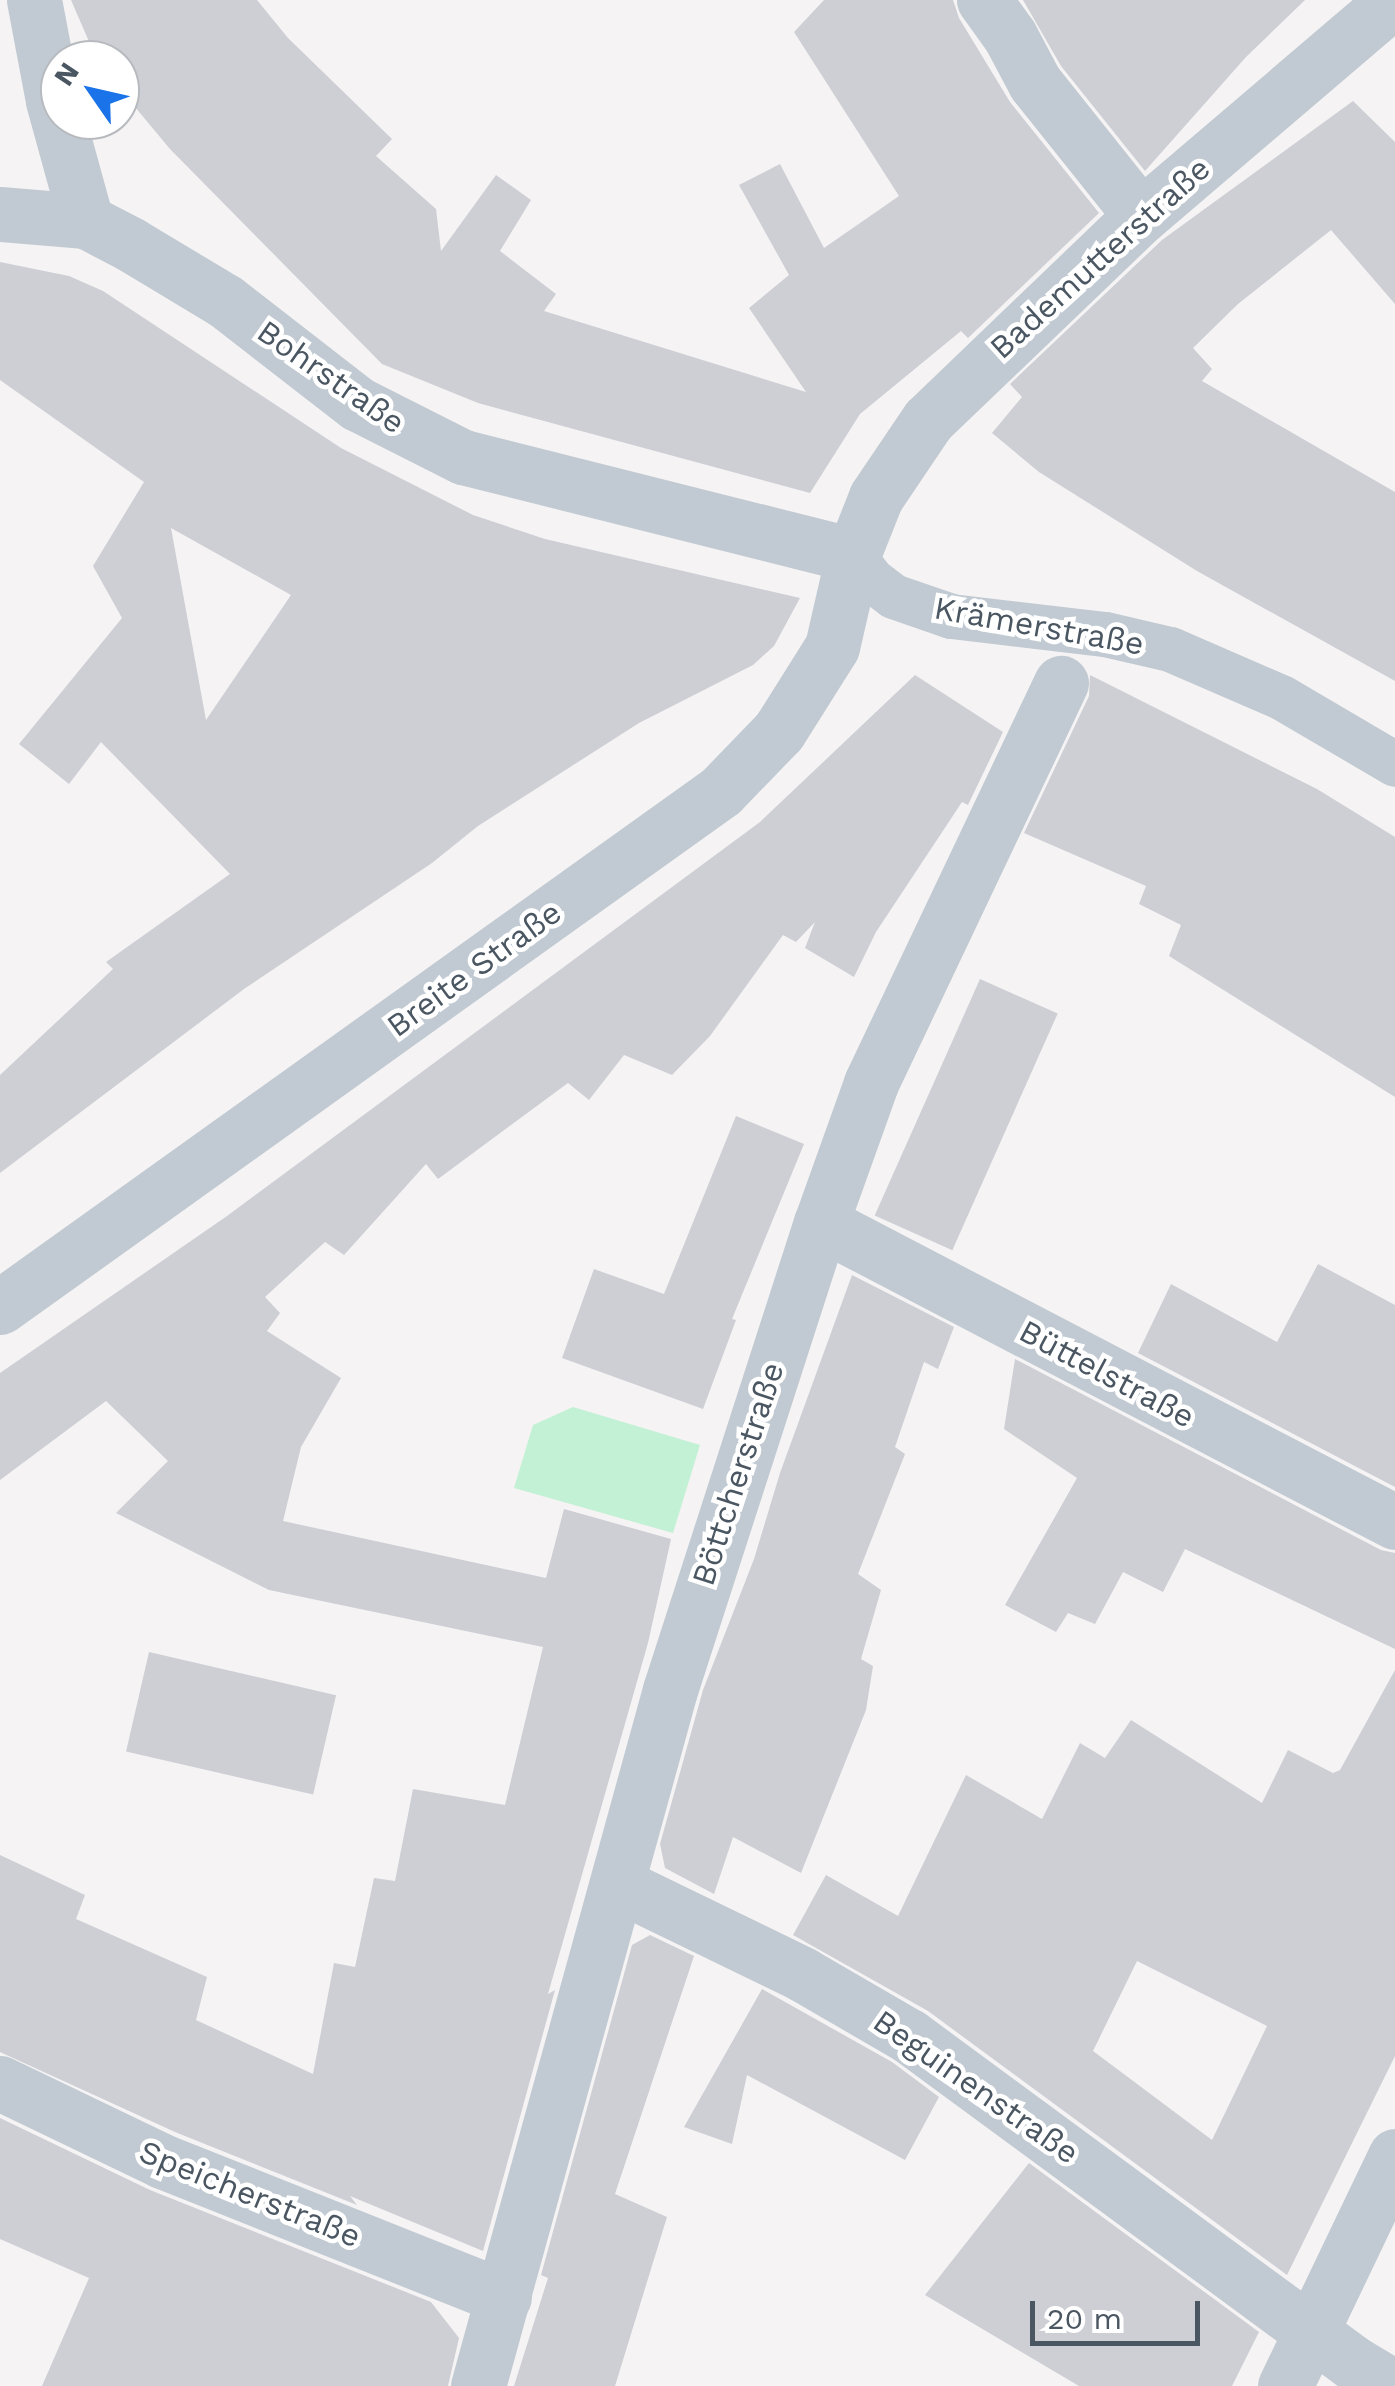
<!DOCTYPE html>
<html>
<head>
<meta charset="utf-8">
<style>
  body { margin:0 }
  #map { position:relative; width:1395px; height:2386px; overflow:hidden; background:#f5f3f3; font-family:"Work Sans",sans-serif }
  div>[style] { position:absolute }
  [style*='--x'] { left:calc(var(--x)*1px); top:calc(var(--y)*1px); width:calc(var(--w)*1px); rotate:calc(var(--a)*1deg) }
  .green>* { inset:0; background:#c3f1d5 }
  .building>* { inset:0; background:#cdcfd5; transform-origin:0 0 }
  .pedestrian>* { height:45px; margin:-22.5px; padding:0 22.5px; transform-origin:22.5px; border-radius:22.5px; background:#c1cad2 }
  .minor>* { height:55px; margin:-27.5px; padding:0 27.5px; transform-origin:27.5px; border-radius:27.5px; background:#c1cad2 }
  span { translate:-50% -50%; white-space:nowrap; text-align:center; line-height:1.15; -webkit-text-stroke:9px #fff; paint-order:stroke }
  .street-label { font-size:32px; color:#4a5661 }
  .north { position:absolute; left:40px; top:40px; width:100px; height:100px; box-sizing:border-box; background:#fff; border:2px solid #b7bbc0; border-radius:50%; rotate:304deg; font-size:28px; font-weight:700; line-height:40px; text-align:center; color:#4a5661 }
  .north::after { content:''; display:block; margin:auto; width:35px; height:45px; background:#1a73e8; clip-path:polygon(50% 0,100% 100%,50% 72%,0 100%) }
  .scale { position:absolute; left:1030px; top:2301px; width:170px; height:45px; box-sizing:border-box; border:5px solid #4a5661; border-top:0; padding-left:12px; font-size:30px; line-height:35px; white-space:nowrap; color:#4a5661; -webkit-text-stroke:8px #fff; paint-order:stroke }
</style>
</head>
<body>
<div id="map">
  <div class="green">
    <i style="clip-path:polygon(573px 1407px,700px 1445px,673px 1533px,514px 1488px,533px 1425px)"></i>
  </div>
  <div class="building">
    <i style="clip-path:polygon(71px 0,257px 0,288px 38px,392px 139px,376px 156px,436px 209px,441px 251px,496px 175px,531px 200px,500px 251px,556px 294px,544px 311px,806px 392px,749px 308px,789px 275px,739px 185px,780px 164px,824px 248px,899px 196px,794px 32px,824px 0,953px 0,959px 18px,1010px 102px,1099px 213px,968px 338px,961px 331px,860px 414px,810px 493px,478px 403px,382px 364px,170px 149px,120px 89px,120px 60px,97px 60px)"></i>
    <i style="clip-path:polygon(1023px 0,1305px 0,1246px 57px,1145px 171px,1061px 66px)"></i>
    <i style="clip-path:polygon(1353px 101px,1395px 142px,1395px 304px,1331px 230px,1238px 304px,1193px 348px,1212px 369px,1202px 381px,1395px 492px,1395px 681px,1197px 571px,1039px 472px,992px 433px,1022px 397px,1010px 384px,1162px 240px)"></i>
    <i style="clip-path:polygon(evenodd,0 262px,69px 276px,103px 291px,341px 448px,473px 515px,545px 539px,800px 598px,774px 646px,753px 665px,639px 723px,478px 826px,432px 863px,244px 989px,0 1173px,0 1075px,113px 969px,106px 962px,230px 874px,101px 742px,69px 784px,19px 744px,122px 618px,93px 566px,144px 482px,0 380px,0 262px,171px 528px,291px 595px,206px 720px,171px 528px)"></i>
    <i style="clip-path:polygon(915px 675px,1003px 732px,968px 805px,962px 802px,876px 932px,854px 977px,805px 948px,815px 922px,796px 942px,783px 935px,710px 1036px,672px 1075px,624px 1055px,589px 1100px,568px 1083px,438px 1179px,426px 1164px,344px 1255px,325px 1242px,265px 1297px,280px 1313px,267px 1331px,341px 1378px,301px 1447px,283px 1521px,546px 1578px,564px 1509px,671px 1539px,648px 1643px,548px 1994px,555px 1990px,483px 2251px,350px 2196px,357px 2205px,175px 2132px,0 2052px,0 1855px,85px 1895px,76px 1919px,207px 1977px,196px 2020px,313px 2074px,334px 1963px,355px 1967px,374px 1878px,395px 1881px,413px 1789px,505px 1805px,543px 1647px,269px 1590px,116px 1513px,168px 1461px,106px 1401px,0 1480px,0 1373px,227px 1216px,760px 822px)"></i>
    <i style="clip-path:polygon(1090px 675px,1317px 789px,1395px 837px,1395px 1097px,1169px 956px,1181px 925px,1139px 904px,1146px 886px,1024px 833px,1089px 696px)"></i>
    <i style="left:980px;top:979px;width:85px;height:259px;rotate:24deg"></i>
    <i style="clip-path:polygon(736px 1116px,804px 1144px,732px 1319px,736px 1320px,703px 1409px,562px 1358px,594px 1269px,664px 1294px)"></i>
    <i style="clip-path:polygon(1318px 1264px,1395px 1305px,1395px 1487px,1138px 1353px,1171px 1284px,1277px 1342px)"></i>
    <i style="clip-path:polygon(852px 1275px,954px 1327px,938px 1369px,924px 1362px,895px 1447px,905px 1454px,858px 1574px,881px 1590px,861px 1659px,873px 1666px,866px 1710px,801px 1873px,733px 1837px,714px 1894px,665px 1868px,660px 1844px,703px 1690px,754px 1559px,780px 1473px)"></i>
    <i style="clip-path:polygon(1015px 1359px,1381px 1550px,1395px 1553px,1395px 1649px,1185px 1549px,1163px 1592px,1123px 1572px,1095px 1624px,1068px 1613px,1056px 1632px,1005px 1605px,1077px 1478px,1004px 1429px)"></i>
    <i style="left:149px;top:1652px;width:192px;height:102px;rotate:13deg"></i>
    <i style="clip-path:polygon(evenodd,1395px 1670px,1395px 2056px,1287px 2275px,928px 2011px,793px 1935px,826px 1875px,898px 1916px,966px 1775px,1042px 1819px,1080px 1743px,1105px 1758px,1131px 1720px,1262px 1803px,1288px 1750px,1333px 1773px,1340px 1770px,1395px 1670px,1137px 1961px,1267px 2026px,1212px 2140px,1093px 2051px,1137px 1961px)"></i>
    <i style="clip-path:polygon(650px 1935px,694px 1956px,615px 2194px,667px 2217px,615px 2386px,514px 2386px,548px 2278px,541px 2275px,632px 1945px)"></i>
    <i style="clip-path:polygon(762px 1989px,892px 2062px,939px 2097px,905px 2160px,747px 2075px,732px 2144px,684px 2127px)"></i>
    <i style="clip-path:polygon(0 2118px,150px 2190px,431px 2302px,459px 2338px,448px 2386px,42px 2386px,89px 2278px,0 2239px)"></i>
    <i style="clip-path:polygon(1029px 2163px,1259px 2332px,1232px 2386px,1079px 2386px,925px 2295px)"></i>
  </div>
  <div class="pedestrian">
    <i style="--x:853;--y:555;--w:31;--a:53"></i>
    <i style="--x:872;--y:580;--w:26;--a:37"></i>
    <i style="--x:893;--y:596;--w:61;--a:19"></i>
    <i style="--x:951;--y:616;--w:155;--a:6.7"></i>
    <i style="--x:1105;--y:634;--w:67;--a:13"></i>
    <i style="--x:1170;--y:649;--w:121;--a:23.4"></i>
    <i style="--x:1281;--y:697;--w:132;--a:30.4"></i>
  </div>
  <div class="minor">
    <i style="--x:34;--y:0;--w:103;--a:79.3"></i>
    <i style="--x:53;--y:101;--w:124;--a:74.6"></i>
    <i style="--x:984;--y:0;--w:44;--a:54.2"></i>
    <i style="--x:1010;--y:36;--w:53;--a:62"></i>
    <i style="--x:1035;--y:83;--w:170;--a:51.4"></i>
    <i style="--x:0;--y:214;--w:86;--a:4.7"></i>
    <i style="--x:86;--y:221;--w:50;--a:27.6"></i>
    <i style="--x:130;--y:244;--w:111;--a:31"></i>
    <i style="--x:225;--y:301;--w:168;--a:37.8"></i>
    <i style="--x:358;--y:404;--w:118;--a:26.8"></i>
    <i style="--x:463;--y:457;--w:402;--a:14.1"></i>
    <i style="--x:821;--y:1223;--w:647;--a:27.52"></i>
    <i style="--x:0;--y:1307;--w:887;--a:-35.59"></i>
    <i style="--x:721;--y:791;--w:83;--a:-46"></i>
    <i style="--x:779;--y:731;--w:99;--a:-57.8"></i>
    <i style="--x:832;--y:647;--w:94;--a:-77.1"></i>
    <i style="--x:853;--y:555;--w:62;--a:-68.4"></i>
    <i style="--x:876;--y:497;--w:93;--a:-56"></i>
    <i style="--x:928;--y:420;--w:295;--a:-43.8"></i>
    <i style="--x:1141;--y:216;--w:333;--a:-40.5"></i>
    <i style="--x:617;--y:1884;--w:206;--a:25.9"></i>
    <i style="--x:802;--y:1974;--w:124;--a:30.1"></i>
    <i style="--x:909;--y:2036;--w:550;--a:36.35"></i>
    <i style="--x:1352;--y:2362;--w:47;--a:31"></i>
    <i style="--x:0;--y:2083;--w:180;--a:25.7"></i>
    <i style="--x:162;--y:2161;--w:368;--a:21.7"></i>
    <i style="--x:478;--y:2386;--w:722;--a:-74.58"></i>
    <i style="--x:670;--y:1690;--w:491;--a:-72.1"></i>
    <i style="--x:821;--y:1223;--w:149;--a:-70.3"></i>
    <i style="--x:871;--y:1083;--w:443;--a:-64.6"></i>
    <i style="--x:1285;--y:2386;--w:255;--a:-64.4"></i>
  </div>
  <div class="street-label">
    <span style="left:1100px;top:258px;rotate:-42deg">Bademutterstraße</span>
    <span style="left:331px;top:377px;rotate:35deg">Bohrstraße</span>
    <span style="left:1039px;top:626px;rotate:10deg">Krämerstraße</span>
    <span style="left:474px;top:969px;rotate:-36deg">Breite Straße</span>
    <span style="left:1107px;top:1374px;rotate:28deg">Büttelstraße</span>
    <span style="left:738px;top:1474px;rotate:-72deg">Böttcherstraße</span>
    <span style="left:976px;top:2087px;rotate:35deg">Beguinenstraße</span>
    <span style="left:250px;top:2194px;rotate:22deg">Speicherstraße</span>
  </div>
  <div class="north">N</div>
  <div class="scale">20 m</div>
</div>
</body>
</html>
